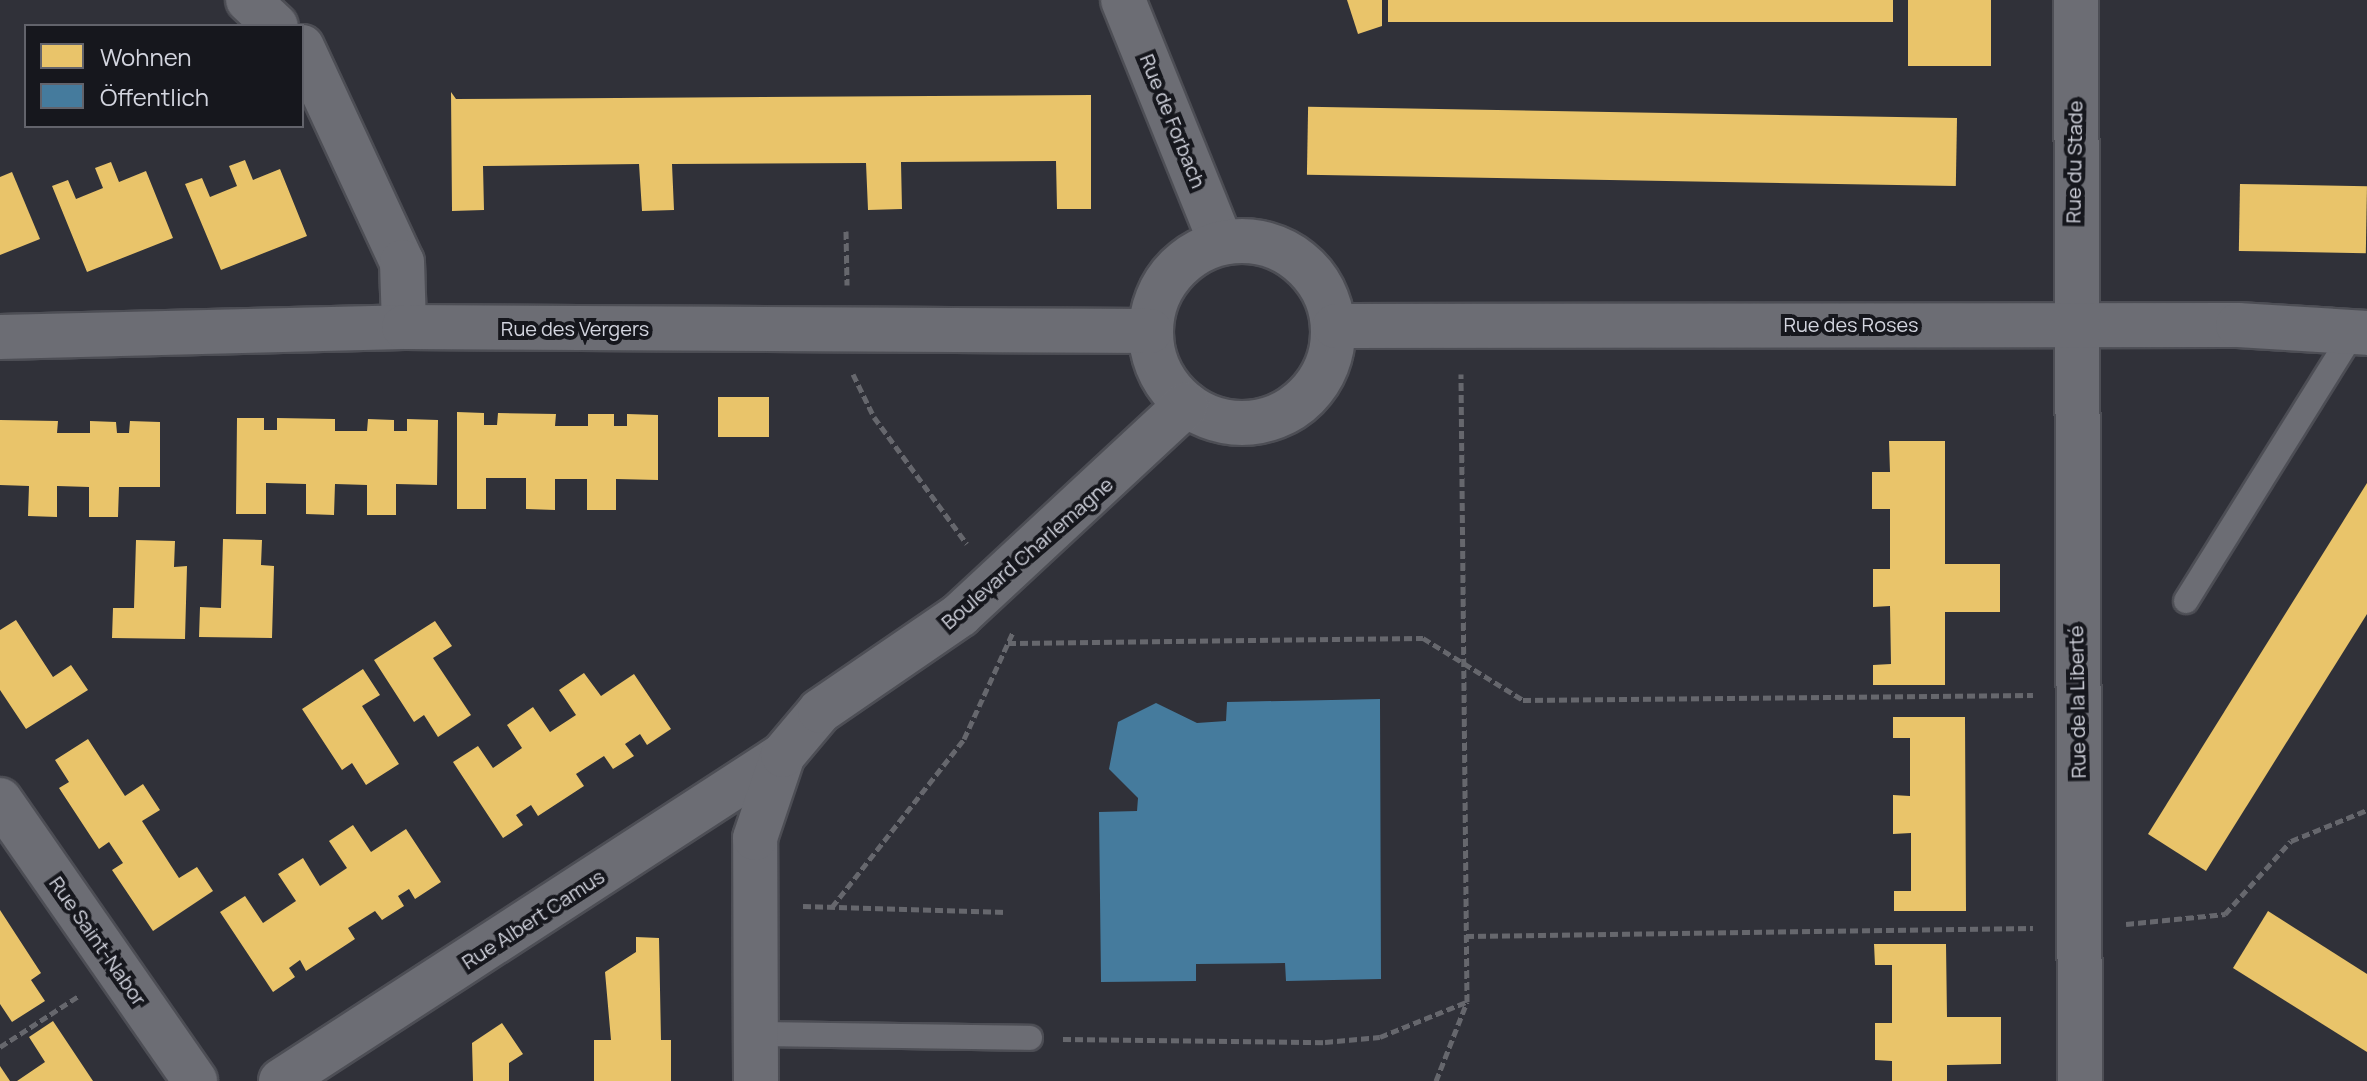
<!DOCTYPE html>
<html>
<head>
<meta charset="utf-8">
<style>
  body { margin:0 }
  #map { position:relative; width:2367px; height:1081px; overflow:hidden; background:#303139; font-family:Manrope,sans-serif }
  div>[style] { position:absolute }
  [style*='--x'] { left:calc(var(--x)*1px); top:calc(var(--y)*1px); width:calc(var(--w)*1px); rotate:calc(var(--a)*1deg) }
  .homes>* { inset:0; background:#e9c46a; transform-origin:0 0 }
  .public>* { inset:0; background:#457b9d }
  .path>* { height:5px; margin-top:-2.5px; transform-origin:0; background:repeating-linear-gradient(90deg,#66676d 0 8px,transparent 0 12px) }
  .roads { filter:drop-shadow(2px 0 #4d4e55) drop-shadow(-2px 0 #4d4e55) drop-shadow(0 2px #4d4e55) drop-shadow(0 -2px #4d4e55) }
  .lane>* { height:24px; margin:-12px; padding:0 12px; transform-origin:12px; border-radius:12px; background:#6c6d74 }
  .street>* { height:44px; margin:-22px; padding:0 22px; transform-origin:22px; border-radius:22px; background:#6c6d74 }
  .street>.ring { margin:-22px; padding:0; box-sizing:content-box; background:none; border:44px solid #6c6d74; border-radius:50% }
  span { translate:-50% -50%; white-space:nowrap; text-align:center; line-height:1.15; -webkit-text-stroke:8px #16171d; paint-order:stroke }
  .street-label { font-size:20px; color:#d3d5df }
  .legend { position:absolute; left:24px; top:24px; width:280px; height:104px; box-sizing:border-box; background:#16171d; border:2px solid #62636b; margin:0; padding:10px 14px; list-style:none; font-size:24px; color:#d3d5df }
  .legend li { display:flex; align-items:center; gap:16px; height:40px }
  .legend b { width:40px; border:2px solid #62636b }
</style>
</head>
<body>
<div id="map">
  <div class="homes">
    <i style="clip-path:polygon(1347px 0,1382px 0,1382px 26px,1358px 34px)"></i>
    <i style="left:1388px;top:0;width:505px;height:22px"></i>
    <i style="left:1908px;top:0;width:83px;height:66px"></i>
    <i style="clip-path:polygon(451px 92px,456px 99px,1091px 95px,1091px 209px,1057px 209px,1056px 161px,901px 162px,902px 209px,868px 210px,866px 163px,672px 164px,674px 210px,642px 211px,639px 164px,483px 166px,484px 210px,452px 211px)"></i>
    <i style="left:1957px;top:118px;width:68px;height:649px;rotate:91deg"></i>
    <i style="clip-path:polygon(245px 160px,253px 180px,280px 169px,307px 236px,221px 270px,185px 184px,202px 178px,210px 197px,237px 186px,229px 166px)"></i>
    <i style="clip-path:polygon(111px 162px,119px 182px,146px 171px,173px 238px,87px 272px,52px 186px,68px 180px,76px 199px,103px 188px,95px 168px)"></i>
    <i style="clip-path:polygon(12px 172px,40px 239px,0 255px,0 177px)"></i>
    <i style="left:2240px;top:184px;width:127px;height:67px;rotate:1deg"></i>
    <i style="left:718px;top:397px;width:51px;height:40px"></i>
    <i style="clip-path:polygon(457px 412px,484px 413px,484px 425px,497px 425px,498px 413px,556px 414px,555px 426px,588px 426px,588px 414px,614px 414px,614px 426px,627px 426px,627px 414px,658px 415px,658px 480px,616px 479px,616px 510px,587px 510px,587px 479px,555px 479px,555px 510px,526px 509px,526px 478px,486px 478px,486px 509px,457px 509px)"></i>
    <i style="clip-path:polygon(237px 418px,264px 418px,264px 430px,277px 430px,277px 418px,335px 419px,335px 431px,367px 431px,368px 419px,394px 420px,394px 431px,407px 431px,407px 419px,438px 420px,437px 485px,396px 484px,396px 515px,367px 515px,367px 485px,335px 484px,334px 515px,306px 514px,306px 484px,266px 483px,266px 514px,236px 514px)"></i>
    <i style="clip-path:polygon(0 420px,58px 421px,57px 433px,90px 433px,90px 421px,116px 422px,117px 433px,129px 433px,130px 421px,160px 422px,160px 487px,119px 487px,118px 517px,89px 517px,89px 487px,57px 486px,57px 517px,28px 516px,29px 486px,0 485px)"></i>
    <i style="clip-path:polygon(1889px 441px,1945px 441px,1945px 564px,2000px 564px,2000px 612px,1945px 612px,1945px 685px,1873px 685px,1873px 665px,1891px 664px,1890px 606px,1873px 607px,1873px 569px,1890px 569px,1890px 509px,1872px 509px,1872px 472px,1890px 472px)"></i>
    <i style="clip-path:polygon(2367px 483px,2367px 614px,2206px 871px,2148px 834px)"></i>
    <i style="clip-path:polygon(223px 539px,262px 540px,261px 565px,274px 566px,272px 638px,199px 637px,200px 607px,221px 608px)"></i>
    <i style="clip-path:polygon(136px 540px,175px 541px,174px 567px,187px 566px,185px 639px,112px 638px,113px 608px,134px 608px)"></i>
    <i style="clip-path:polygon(16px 620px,53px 677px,71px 665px,88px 690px,26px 729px,0 690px,0 630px)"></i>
    <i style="clip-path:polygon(435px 621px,452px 646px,433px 658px,471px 715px,438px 737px,424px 715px,414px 722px,374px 660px)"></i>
    <i style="clip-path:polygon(363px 669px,380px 695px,362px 706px,399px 764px,366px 785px,352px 763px,342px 770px,302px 709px)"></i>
    <i style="clip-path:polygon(584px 673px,601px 696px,634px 674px,671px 729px,647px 745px,640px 734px,625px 744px,634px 756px,613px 769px,604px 756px,576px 774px,584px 786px,538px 816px,531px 805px,516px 815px,523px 825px,503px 838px,453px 762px,478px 746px,493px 768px,522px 748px,507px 725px,533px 707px,550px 732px,576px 715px,559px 690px)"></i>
    <i style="clip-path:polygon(1893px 717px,1965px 717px,1966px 911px,1894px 911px,1894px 891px,1911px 891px,1911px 833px,1893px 834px,1893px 795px,1910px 796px,1910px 738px,1893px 738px)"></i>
    <i style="clip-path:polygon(88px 739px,125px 796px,143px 784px,160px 810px,142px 821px,179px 878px,197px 867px,213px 891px,153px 931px,112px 870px,123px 863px,109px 842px,99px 849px,59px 788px,69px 782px,55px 760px)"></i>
    <i style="clip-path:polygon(353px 825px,371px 852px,406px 829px,441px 882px,415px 899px,409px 889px,398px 896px,404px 906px,382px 920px,375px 911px,348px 928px,355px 939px,306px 971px,300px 960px,289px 968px,295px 977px,273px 992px,220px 912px,245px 896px,263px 923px,296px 901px,278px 874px,303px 858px,320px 886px,347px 868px,329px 841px)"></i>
    <i style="clip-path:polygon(0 910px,41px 973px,31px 980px,45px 1001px,12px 1022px,0 1004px)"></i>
    <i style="clip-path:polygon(2268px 911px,2367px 974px,2367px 1052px,2233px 968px)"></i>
    <i style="clip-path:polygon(636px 937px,659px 938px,661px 1040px,671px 1040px,671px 1081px,594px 1081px,594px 1040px,611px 1040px,605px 972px,636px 952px)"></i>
    <i style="clip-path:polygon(1874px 944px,1946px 944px,1947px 1017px,2001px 1017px,2001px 1064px,1947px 1065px,1947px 1081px,1892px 1081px,1892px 1061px,1875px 1060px,1875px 1023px,1892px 1023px,1892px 965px,1875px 965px)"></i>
    <i style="clip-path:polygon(53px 1021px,93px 1081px,17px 1081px,45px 1062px,29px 1037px)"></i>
    <i style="clip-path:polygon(502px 1023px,523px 1054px,509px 1063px,509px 1081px,473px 1081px,472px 1043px)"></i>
    <i style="clip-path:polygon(0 1066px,10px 1081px,0 1081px)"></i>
  </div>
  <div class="public">
    <i style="clip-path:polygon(1380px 699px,1381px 979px,1286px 981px,1285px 963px,1196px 964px,1196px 981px,1101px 982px,1099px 812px,1137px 811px,1138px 798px,1109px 769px,1118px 722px,1156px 703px,1197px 723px,1226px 721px,1227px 702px)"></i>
  </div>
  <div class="path">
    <i style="--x:846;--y:231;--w:54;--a:88.9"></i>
    <i style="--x:853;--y:374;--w:48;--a:64"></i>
    <i style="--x:874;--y:417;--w:157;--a:53.8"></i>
    <i style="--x:1008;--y:643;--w:415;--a:-0.7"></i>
    <i style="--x:1423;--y:638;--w:118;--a:31.8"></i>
    <i style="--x:1523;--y:700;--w:510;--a:-0.56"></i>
    <i style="--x:803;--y:906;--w:204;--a:1.7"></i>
    <i style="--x:832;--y:907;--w:214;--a:-51.8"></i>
    <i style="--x:964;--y:739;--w:118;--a:-65.4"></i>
    <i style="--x:2126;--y:924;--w:100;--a:-5.8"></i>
    <i style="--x:2225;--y:914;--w:98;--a:-47.9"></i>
    <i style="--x:2291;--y:841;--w:82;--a:-22.2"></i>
    <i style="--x:1466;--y:936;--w:567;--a:-0.81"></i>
    <i style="--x:1063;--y:1039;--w:262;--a:0.7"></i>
    <i style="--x:1325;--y:1042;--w:55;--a:-5.2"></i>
    <i style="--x:1380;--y:1037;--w:93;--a:-22.1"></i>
    <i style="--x:0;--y:1047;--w:95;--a:-33"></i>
    <i style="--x:1436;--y:1081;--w:85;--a:-68.6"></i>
    <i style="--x:1467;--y:1002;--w:628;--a:-90.55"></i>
  </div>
  <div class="roads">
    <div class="lane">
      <i style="--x:2186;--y:601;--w:318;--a:-58.1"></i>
      <i style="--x:755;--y:1034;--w:275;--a:0.8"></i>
    </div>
    <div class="street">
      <i style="--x:248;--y:0;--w:38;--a:43"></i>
      <i style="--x:1123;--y:0;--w:261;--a:68"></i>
      <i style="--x:2076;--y:0;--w:1081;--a:89.79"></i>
      <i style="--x:302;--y:47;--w:237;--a:65.1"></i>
      <i style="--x:402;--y:262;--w:65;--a:88.2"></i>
      <i class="ring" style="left:1151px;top:241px;width:138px;height:138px"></i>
      <i style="--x:1335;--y:326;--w:903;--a:-0.06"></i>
      <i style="--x:2238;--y:325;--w:129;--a:3.5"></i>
      <i style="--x:0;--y:337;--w:404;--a:-1.4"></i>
      <i style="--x:404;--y:327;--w:746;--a:0.31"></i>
      <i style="--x:0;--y:800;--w:342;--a:55.2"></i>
      <i style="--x:281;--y:1081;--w:599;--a:-33"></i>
      <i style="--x:756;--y:1081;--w:243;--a:-90.2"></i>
      <i style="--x:755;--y:838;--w:88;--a:-71.4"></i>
      <i style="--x:783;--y:755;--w:57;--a:-49.9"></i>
      <i style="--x:820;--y:711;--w:170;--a:-34.4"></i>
      <i style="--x:960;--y:615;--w:309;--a:-42.9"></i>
    </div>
  </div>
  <div class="street-label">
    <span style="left:1173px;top:121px;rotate:68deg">Rue de Forbach</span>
    <span style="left:2074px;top:162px;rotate:-89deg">Rue du Stade</span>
    <span style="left:1851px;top:324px">Rue des Roses</span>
    <span style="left:575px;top:328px">Rue des Vergers</span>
    <span style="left:1027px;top:553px;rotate:-41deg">Boulevard Charlemagne</span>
    <span style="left:2077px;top:702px;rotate:-91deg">Rue de la Liberté</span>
    <span style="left:533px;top:919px;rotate:-33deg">Rue Albert Camus</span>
    <span style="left:98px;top:941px;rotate:55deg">Rue Saint-Nabor</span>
  </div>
  <ul class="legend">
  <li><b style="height:22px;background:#e9c46a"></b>Wohnen</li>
  <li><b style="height:22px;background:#457b9d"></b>Öffentlich</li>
  </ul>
</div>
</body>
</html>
